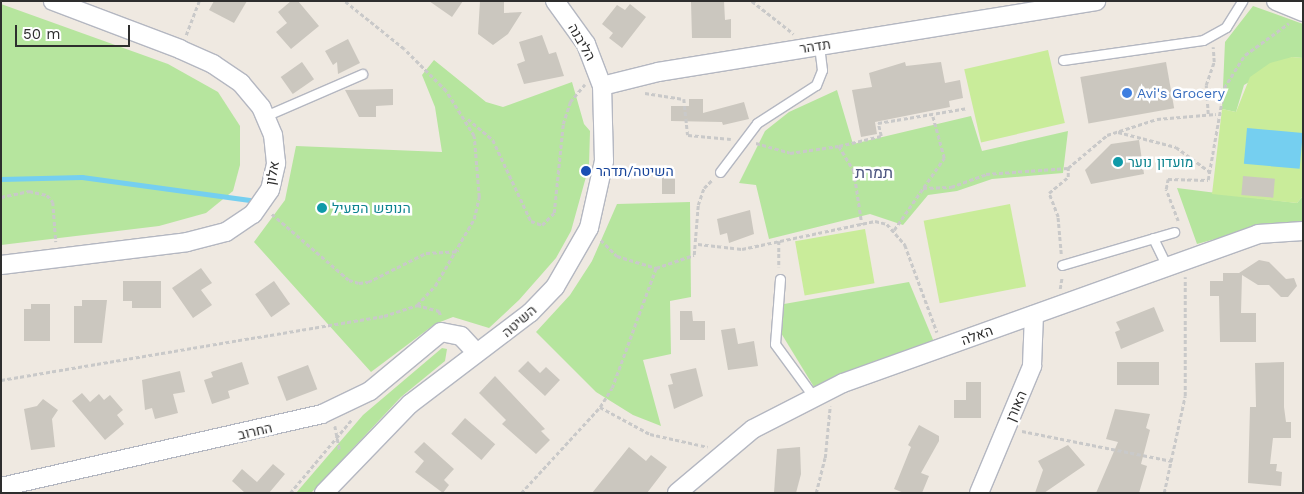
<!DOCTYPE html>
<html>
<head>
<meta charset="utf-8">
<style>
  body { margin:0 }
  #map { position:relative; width:1304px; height:494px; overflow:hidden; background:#efe9e1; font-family:"Work Sans",Heebo,sans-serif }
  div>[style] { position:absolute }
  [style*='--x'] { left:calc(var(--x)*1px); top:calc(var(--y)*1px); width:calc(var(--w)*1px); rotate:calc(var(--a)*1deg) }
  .green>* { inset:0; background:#b6e59e }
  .pitch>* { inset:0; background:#c9ec9a; transform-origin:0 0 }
  .water>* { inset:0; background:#75cff0; transform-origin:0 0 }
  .stream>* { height:4.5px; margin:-2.25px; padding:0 2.25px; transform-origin:2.25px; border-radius:2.25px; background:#75cff0 }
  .building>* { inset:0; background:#cbc7bf; transform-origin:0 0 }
  .path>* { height:2.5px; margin-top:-1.25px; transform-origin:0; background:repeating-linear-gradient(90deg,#c9c9c9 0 4px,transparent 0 6.5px) }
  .roads { filter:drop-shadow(1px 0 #b4b7c1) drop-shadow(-1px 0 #b4b7c1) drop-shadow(0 1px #b4b7c1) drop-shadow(0 -1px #b4b7c1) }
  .lane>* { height:9px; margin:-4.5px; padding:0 4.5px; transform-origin:4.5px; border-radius:4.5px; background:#fff }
  .street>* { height:18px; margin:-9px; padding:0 9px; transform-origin:9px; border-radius:9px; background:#fff }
  .dots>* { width:14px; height:14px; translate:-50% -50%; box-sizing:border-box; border:2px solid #fff; border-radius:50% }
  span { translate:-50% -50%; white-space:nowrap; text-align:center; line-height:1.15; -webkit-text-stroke:5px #fff; paint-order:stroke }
  .street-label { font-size:14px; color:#2e2e2e }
  .shop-label { font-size:14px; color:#366cbe }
  .left { translate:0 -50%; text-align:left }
  .culture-label { font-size:14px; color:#0d838f }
  .transit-label { font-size:14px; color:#164399 }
  .quarter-label { font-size:16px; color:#4d5680 }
  .frame { position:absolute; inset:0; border:2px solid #2e2e2e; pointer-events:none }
  .scale { position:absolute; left:15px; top:25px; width:115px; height:22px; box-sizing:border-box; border:2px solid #2e2e2e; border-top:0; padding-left:6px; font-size:15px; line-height:18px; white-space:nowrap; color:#2e2e2e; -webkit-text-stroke:4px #fff; paint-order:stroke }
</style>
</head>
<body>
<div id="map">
  <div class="green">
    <i style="clip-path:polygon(1px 4px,168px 64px,218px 92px,240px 126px,240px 165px,233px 191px,206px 213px,159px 226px,1px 245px)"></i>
    <i style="clip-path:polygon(1253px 6px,1303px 24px,1303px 58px,1292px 57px,1244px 85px,1236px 112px,1222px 109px,1225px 42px)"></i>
    <i style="clip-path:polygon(434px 60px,486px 102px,503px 107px,572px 82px,584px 124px,590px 131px,589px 166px,571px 231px,556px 258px,519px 300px,489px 328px,453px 317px,435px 324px,371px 372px,254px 242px,285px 200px,296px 146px,442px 152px,435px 107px,422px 75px)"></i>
    <i style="clip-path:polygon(837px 90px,853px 144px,971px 116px,982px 151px,1068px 131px,1063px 173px,992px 179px,957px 191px,928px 195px,903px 225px,870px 214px,769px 239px,756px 185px,739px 183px,765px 131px,789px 112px)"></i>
    <i style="clip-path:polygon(1177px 188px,1297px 203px,1303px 196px,1303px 222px,1262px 226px,1197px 244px)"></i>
    <i style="clip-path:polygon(690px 202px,691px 297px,670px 301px,671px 354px,643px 360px,661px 426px,633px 415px,596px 392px,536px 332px,570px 295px,592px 261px,617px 204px)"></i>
    <i style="clip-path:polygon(909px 282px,934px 342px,814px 387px,781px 333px,784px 304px)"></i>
    <i style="clip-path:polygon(442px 348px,447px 349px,445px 361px,401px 397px,311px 493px,296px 493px,363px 415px)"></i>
  </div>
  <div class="pitch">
    <i style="left:1048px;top:50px;width:75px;height:86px;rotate:77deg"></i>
    <i style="clip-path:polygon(1292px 57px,1303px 58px,1303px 196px,1297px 203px,1212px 194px,1222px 109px,1236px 112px,1250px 77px,1270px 63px)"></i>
    <i style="left:1010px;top:204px;width:84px;height:88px;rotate:79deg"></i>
    <i style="left:865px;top:229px;width:55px;height:71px;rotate:80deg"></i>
  </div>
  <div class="water">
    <i style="left:1247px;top:128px;width:56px;height:36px;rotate:5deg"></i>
  </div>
  <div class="stream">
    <i style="--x:1;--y:179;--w:81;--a:-1.4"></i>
    <i style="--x:82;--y:177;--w:169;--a:7.8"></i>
  </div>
  <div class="building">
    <i style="clip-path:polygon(214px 1px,247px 1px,234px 23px,209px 10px)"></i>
    <i style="clip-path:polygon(291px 1px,298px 1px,319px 26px,291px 49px,276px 32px,287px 23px,278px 12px)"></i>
    <i style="clip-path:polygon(429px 1px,463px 1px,452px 17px)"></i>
    <i style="clip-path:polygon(480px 1px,504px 1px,504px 13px,522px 12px,508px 34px,493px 45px,478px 34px)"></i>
    <i style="clip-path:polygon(724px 1px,725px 20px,731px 19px,731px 38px,692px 38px,691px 2px)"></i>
    <i style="clip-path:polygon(630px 4px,646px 17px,622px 48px,609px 38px,613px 33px,602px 24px,617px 5px,625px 10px)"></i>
    <i style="clip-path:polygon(542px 35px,549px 54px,556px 52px,564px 76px,524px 84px,517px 64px,525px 61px,519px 42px)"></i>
    <i style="clip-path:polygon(348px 39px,360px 63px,338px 74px,337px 62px,333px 65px,325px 51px)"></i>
    <i style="left:302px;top:62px;width:21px;height:26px;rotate:55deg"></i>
    <i style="clip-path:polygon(905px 62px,906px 66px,941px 62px,945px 83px,960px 80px,963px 98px,949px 101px,950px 107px,875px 122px,877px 134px,861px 137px,852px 90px,872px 87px,869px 73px)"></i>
    <i style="left:1166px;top:62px;width:47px;height:87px;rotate:80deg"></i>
    <i style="clip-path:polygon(393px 89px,393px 105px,376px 106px,376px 117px,359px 117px,345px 90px)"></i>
    <i style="clip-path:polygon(689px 99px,703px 99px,703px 113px,744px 102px,749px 119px,723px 125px,722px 122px,671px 121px,671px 106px,689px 106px)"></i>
    <i style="clip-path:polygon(1139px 140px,1144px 174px,1091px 184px,1085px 170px,1111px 144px)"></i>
    <i style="left:662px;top:168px;width:13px;height:26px"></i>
    <i style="left:1243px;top:176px;width:32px;height:19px;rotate:5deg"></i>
    <i style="clip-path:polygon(750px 210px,754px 234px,729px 243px,727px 233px,720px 235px,717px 219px)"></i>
    <i style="clip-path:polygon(1259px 260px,1269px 262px,1286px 279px,1294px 278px,1297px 286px,1288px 297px,1281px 297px,1269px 285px,1258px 285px,1242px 275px,1241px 313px,1256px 313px,1256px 342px,1220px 342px,1219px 296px,1210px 296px,1210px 281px,1223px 281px,1223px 273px,1239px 273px)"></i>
    <i style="clip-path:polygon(201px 268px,212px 283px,201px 290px,212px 305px,193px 318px,172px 288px)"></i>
    <i style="clip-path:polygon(123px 281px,161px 281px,161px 308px,132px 308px,132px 301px,123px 301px)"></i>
    <i style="left:274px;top:281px;width:28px;height:23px;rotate:55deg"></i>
    <i style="clip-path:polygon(82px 300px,107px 300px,102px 343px,74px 343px,74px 306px,82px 306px)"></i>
    <i style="clip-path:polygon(31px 304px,50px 304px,50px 341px,24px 341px,24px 309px,31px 309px)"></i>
    <i style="clip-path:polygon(1154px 307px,1164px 331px,1121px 349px,1115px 332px,1120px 330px,1116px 322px)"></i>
    <i style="clip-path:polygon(680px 311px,692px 311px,693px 321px,705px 321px,705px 340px,680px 340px)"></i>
    <i style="clip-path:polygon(735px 328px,738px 344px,754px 341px,758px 366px,728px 370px,721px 330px)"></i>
    <i style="clip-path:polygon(528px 361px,540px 373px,546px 367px,560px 380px,545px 396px,518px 371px)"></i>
    <i style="clip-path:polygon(242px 362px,249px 384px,228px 391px,230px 398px,212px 404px,204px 380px,213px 377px,211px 372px)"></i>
    <i style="left:1117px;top:362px;width:42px;height:23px"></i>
    <i style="clip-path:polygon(1284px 362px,1284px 407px,1286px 422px,1291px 422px,1291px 438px,1273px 438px,1270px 464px,1277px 464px,1276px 471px,1282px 472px,1281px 486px,1248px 483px,1250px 407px,1256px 407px,1255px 363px)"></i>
    <i style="left:308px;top:365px;width:26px;height:33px;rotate:69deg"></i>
    <i style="clip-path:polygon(696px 368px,703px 396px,674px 409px,668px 385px,673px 384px,670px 374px)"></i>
    <i style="clip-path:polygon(180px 371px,185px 392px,173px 394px,178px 413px,155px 419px,152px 408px,145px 410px,142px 380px)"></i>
    <i style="clip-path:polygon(495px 376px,545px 429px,541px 431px,550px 440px,536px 454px,502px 424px,506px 420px,479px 393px)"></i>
    <i style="clip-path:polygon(966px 382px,981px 382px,981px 418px,954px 418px,954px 400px,966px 400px)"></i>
    <i style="clip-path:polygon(82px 393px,90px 402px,99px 394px,104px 400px,110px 395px,123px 410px,117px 415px,124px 424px,105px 440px,72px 401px)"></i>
    <i style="clip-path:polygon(43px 399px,58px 410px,52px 419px,55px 447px,31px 450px,24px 409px,37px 406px)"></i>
    <i style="clip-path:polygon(1115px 409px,1150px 414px,1146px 428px,1150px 430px,1141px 464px,1147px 466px,1139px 493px,1096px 493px,1118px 442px,1106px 439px)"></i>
    <i style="left:465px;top:418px;width:40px;height:21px;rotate:41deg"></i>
    <i style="clip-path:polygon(919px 425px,939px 436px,939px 441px,921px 473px,929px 476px,922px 493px,904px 493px,894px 489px,911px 447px,908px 445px)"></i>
    <i style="clip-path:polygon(424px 442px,454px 469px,444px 480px,449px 485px,443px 493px,415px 472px,424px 461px,414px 452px)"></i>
    <i style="clip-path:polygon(1068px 445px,1085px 465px,1044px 493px,1035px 493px,1043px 470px,1038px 461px)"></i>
    <i style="clip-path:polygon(629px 447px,646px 461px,651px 455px,667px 467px,647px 493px,592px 493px)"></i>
    <i style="clip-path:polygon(800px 447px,801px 474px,796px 493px,774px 493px,777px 449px)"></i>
    <i style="clip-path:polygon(273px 464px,285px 474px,269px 493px,245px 493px,232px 481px,242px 469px,257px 482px)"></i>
  </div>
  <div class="path">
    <i style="--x:752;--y:1;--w:53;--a:38.2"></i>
    <i style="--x:186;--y:35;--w:36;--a:-69"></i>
    <i style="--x:645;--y:93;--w:39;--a:9"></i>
    <i style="--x:684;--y:99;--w:36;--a:84"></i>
    <i style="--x:688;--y:135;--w:43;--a:5.3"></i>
    <i style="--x:1208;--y:114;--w:29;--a:-94"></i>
    <i style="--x:1206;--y:85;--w:24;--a:-71"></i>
    <i style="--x:1214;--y:62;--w:15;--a:-94"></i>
    <i style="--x:468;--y:119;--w:33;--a:40"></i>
    <i style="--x:493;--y:140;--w:89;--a:64.9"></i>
    <i style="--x:531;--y:221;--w:12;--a:20"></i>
    <i style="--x:542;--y:225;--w:17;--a:-45"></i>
    <i style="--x:554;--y:213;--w:89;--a:-84.2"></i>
    <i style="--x:563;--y:124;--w:23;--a:-72"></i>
    <i style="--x:570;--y:102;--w:23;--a:-50"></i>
    <i style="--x:1118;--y:132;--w:60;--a:14.5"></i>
    <i style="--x:1176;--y:147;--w:42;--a:36.3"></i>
    <i style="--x:756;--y:143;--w:35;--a:16"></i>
    <i style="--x:790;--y:153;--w:49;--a:-8.1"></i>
    <i style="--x:839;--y:146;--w:29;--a:59"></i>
    <i style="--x:854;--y:171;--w:54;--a:81.4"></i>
    <i style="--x:839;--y:146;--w:43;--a:-13.4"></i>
    <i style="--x:881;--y:136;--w:13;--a:-103"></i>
    <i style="--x:878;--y:123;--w:91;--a:-9.5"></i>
    <i style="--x:923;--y:188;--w:28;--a:-2"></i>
    <i style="--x:951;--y:187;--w:37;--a:-20"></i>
    <i style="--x:986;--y:174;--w:82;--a:-4.2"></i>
    <i style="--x:1068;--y:168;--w:51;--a:-40.2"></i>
    <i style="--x:1107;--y:135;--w:52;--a:-17.7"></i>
    <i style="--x:1157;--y:119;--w:59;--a:-4.8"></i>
    <i style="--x:1;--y:197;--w:29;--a:-12"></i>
    <i style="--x:29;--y:191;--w:18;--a:13"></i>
    <i style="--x:47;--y:195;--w:9;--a:49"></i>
    <i style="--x:53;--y:202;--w:40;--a:85.7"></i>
    <i style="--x:272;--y:214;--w:101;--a:40.6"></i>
    <i style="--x:349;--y:280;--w:10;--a:17"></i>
    <i style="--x:359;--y:283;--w:9;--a:-6"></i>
    <i style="--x:368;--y:282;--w:65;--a:-26.6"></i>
    <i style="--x:426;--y:253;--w:33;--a:-3"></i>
    <i style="--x:1178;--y:221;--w:34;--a:-111"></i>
    <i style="--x:1166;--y:189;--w:10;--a:-79"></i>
    <i style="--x:1168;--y:179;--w:40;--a:1.4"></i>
    <i style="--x:1208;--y:180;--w:93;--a:-80.1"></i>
    <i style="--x:1224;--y:88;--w:39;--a:-58"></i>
    <i style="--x:1245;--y:55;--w:54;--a:-36"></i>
    <i style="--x:894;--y:230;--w:88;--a:-55.2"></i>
    <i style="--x:944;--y:158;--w:46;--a:-105.3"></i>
    <i style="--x:601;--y:240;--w:23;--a:45"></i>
    <i style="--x:617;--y:256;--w:41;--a:17.1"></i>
    <i style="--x:779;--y:241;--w:26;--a:90"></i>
    <i style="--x:698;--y:244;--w:44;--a:6.5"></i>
    <i style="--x:742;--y:249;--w:136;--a:-11.9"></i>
    <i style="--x:875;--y:221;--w:12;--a:14"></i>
    <i style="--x:887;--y:224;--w:28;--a:49"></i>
    <i style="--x:905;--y:245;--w:93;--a:69.8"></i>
    <i style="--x:1061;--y:254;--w:37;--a:-95"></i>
    <i style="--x:1058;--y:217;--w:26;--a:-111"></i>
    <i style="--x:1049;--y:193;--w:25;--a:-40"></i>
    <i style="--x:1068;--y:177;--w:9;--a:-90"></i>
    <i style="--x:1060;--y:289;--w:12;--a:-81"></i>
    <i style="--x:417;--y:305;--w:23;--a:15"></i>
    <i style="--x:439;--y:311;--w:5;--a:68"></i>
    <i style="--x:1;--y:380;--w:388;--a:-9.5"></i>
    <i style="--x:384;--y:316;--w:35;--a:-18"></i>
    <i style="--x:417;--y:305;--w:26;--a:-47"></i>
    <i style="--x:435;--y:286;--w:78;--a:-59.8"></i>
    <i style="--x:474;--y:219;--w:23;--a:-77"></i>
    <i style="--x:479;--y:197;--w:61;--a:-94.7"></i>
    <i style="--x:474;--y:136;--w:53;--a:-121.9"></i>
    <i style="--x:446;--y:91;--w:59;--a:-135"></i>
    <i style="--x:404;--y:49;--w:77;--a:-141.3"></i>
    <i style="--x:600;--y:407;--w:57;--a:28.4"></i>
    <i style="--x:650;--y:434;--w:59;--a:12.6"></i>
    <i style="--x:335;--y:426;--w:26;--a:79"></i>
    <i style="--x:1022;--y:431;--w:153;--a:11.3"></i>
    <i style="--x:290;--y:493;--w:97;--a:-50"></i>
    <i style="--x:521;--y:493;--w:117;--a:-47.4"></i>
    <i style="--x:600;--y:407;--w:22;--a:-58"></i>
    <i style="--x:612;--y:388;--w:128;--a:-69.9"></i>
    <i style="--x:656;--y:268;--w:40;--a:-18.9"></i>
    <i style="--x:694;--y:255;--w:50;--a:-85.4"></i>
    <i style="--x:698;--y:205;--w:18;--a:-71"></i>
    <i style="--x:704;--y:188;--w:11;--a:-45"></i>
    <i style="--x:816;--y:493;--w:36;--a:-76"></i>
    <i style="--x:825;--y:458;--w:52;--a:-84.5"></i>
    <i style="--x:1164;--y:493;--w:99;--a:-77.8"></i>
    <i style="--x:1185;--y:396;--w:119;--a:-90"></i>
  </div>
  <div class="roads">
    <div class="lane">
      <i style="--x:1063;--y:60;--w:141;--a:-8.1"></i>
      <i style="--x:1203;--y:40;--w:26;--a:-29"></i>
      <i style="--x:1226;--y:27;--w:31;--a:-58"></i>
      <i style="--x:265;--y:116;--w:106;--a:-23.4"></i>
      <i style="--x:720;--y:172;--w:61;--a:-52.9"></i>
      <i style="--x:757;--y:123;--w:70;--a:-32.8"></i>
      <i style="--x:816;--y:85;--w:16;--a:-68"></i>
      <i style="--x:822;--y:70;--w:24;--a:-97"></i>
      <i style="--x:1153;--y:238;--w:32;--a:64"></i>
      <i style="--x:1062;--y:265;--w:117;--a:-16.4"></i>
      <i style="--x:780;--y:279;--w:65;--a:94.4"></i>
      <i style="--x:775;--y:344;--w:64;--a:53.8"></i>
    </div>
    <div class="street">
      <i style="--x:1276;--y:1;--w:29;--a:22"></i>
      <i style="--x:602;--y:86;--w:58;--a:-14"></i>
      <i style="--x:658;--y:72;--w:444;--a:-9.2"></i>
      <i style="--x:1;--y:265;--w:187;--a:-7"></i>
      <i style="--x:187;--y:242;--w:40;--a:-14.4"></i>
      <i style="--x:226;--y:232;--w:32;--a:-34"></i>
      <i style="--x:253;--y:214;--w:29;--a:-55"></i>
      <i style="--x:270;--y:190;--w:28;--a:-77"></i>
      <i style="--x:276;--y:163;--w:28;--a:-96"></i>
      <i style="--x:273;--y:135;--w:30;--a:-113"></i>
      <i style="--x:261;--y:107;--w:31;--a:-130"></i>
      <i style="--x:241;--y:83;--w:34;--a:-146"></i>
      <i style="--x:213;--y:64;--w:36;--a:-156"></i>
      <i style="--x:180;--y:49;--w:136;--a:-159.3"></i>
      <i style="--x:1;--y:487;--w:329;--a:-12.8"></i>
      <i style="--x:322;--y:414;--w:53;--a:-25.6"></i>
      <i style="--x:370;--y:391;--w:92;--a:-39.7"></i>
      <i style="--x:441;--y:332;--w:20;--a:11"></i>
      <i style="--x:461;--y:336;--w:23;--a:47"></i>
      <i style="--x:324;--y:493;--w:124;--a:-46"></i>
      <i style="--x:410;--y:404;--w:151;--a:-37.2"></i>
      <i style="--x:530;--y:313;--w:36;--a:-46"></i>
      <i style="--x:555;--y:287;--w:68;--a:-60"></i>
      <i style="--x:589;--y:228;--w:69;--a:-77.4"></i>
      <i style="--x:604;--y:161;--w:75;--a:-91.5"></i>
      <i style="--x:602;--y:86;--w:45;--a:-110.9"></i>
      <i style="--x:586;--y:44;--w:53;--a:-125.8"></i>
      <i style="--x:677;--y:493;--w:99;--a:-40.1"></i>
      <i style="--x:753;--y:429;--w:101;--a:-27.1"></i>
      <i style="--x:843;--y:383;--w:441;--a:-19.7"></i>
      <i style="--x:1258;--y:234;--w:45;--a:-3.8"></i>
      <i style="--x:979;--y:493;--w:138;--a:-67.3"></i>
      <i style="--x:1032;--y:366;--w:51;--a:-87.8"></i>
    </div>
  </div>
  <div class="dots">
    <i style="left:1127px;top:93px;background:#3f7fe0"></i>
    <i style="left:1118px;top:162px;background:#0f9aa8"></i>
    <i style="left:586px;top:171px;background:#1a4fb4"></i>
    <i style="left:322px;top:208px;background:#0f9aa8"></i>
  </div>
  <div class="street-label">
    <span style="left:582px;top:42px;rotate:60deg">הליבנה</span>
    <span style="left:815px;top:46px;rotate:-9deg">תדהר</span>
    <span style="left:272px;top:173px;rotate:-80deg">אלון</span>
    <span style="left:519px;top:321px;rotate:-41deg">השיטה</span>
    <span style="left:977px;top:335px;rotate:-20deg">האלה</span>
    <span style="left:1016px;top:406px;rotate:-67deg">האורן</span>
    <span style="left:255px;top:431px;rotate:-13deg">החרוב</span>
  </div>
  <div class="shop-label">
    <span class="left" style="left:1137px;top:93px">Avi's Grocery</span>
  </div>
  <div class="culture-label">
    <span class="left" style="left:1128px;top:162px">מועדון נוער</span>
    <span class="left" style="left:332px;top:208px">הנופש הפעיל</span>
  </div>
  <div class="transit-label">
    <span class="left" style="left:596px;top:171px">השיטה/תדהר</span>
  </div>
  <div class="quarter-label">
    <span style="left:874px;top:173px">תמרת</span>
  </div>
  <div class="frame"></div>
  <div class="scale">50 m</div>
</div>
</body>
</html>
